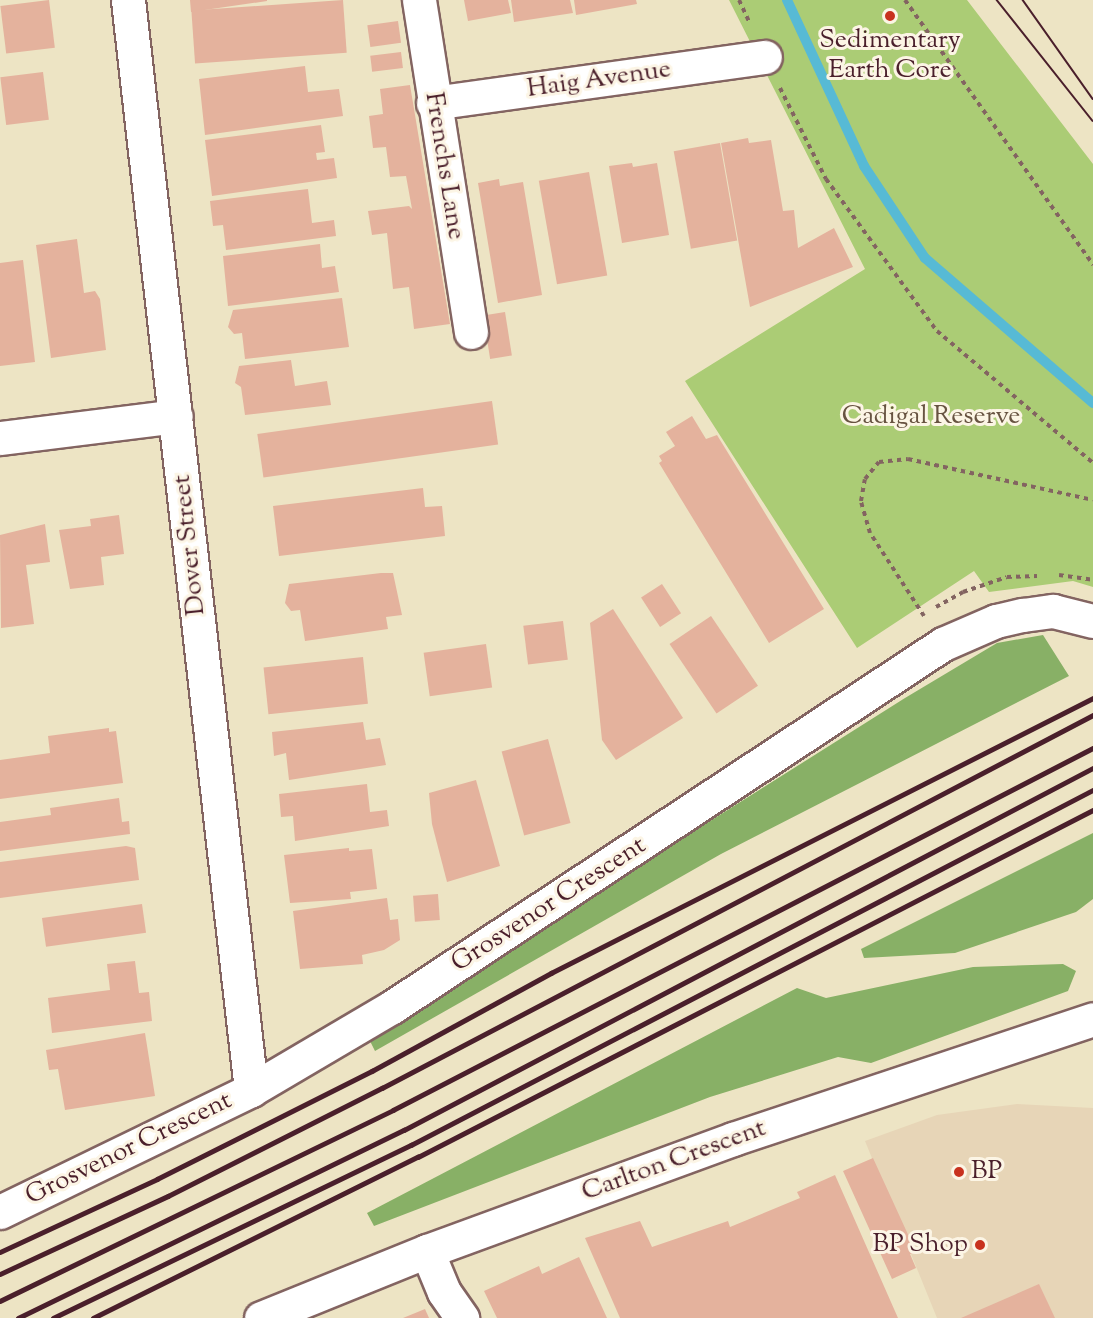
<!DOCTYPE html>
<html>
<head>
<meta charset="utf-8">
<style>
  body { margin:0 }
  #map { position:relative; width:1093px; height:1318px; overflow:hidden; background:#ede4c4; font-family:"Sorts Mill Goudy",serif }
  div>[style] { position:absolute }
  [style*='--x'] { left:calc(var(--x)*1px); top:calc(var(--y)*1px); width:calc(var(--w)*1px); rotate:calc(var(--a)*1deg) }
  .built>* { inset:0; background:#e7d5b7 }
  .green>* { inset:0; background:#abcc75 }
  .forest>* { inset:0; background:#88b066 }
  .stream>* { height:10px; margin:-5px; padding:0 5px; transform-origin:5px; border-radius:5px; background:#57bad5 }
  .building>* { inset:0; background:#e4b29d; transform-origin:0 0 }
  .path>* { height:4px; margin-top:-2px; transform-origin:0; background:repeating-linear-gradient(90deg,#836461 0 4.5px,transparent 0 9px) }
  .roads { filter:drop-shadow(2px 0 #836461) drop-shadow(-2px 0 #836461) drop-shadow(0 2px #836461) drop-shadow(0 -2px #836461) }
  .street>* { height:33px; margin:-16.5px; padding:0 16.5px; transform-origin:16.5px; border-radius:16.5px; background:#fff }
  .secondary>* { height:33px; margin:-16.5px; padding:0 16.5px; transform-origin:16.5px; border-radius:16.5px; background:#fff }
  .tram>* { height:1.5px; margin:-0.75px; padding:0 0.75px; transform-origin:0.75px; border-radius:0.75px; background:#4a1f2b }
  .rail>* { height:4.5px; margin:-2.25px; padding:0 2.25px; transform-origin:2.25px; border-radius:2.25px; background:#4a1f2b }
  .dots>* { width:16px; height:16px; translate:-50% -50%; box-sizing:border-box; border:3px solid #fcf5e5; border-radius:50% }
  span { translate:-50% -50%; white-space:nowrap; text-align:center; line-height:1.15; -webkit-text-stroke:6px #fcf5e5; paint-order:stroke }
  .poi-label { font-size:26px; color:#4a1f2b }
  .left { translate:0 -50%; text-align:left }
  .right { translate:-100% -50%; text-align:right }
  .street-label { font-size:26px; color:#4a1f2b }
  .park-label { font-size:26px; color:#675341 }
</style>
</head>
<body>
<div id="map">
  <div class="built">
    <i style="clip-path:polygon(1017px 1104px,1093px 1108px,1093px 1318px,937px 1318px,865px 1141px,937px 1115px)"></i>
  </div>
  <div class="green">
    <i style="clip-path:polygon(729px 0,967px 0,1093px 164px,1093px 587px,1073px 581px,989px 592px,974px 571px,857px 648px,685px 381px,865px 269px)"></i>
  </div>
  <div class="forest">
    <i style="clip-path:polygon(1043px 635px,1069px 676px,721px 854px,375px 1051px,368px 1037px,905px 698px,997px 643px)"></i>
    <i style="clip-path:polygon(1093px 833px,1093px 899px,1076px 912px,955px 953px,864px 958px,861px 949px)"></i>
    <i style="clip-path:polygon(1063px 964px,1076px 971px,1068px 991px,871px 1063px,838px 1057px,710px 1097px,374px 1226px,367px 1213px,797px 988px,826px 998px,973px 967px)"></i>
  </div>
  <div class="stream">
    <i style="--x:787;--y:0;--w:183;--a:65.1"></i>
    <i style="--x:864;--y:166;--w:110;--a:56.5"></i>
    <i style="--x:925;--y:258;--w:222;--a:40.8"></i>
  </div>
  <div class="building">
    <i style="left:49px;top:0;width:48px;height:49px;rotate:83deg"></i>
    <i style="clip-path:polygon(190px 0,267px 0,267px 1px,191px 12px)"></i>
    <i style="left:343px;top:0;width:53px;height:152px;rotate:86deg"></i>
    <i style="clip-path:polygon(464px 0,508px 0,511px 13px,468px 21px)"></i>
    <i style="clip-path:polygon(511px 0,570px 0,573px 13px,514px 22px)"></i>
    <i style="clip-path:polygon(574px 0,636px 0,637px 4px,576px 15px)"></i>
    <i style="left:398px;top:21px;width:22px;height:31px;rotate:82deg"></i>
    <i style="left:401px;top:52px;width:16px;height:31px;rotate:83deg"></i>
    <i style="clip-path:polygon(305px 66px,308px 92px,339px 89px,343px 116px,205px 135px,199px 79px)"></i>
    <i style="left:43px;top:72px;width:48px;height:43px;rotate:83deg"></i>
    <i style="clip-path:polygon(410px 85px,450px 324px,414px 329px,409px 287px,393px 289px,387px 233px,372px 235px,368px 211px,409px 206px,412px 209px,406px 176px,390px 177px,386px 147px,373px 148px,369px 116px,383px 114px,380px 89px)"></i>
    <i style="clip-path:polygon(321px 125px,325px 152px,316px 153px,317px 160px,334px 158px,337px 178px,212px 196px,205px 140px)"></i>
    <i style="clip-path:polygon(748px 138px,749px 143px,771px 140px,783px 211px,794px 210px,798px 248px,834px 228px,853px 267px,750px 307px,721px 143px)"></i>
    <i style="left:720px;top:143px;width:99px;height:47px;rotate:80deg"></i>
    <i style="clip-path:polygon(632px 163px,633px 167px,657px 163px,669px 235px,622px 243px,609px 166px)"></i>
    <i style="left:589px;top:172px;width:105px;height:51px;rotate:80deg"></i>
    <i style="clip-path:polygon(499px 179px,500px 186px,523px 182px,542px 295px,498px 303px,478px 183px)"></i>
    <i style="clip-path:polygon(308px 189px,312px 223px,334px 220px,336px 236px,226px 250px,223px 225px,213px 226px,210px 201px)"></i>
    <i style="clip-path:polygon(77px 239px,84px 293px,95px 291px,100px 299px,106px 350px,51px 358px,36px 245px)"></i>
    <i style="clip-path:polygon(320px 244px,322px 268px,335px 266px,339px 292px,228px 306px,223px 256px)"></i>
    <i style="clip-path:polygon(23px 260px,35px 362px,0 366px,0 263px)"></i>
    <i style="clip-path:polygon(342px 298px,349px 347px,245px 359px,242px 333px,234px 334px,228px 327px,233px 310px)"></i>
    <i style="left:505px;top:312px;width:44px;height:22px;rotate:81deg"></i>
    <i style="clip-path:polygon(291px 360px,295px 386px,327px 381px,331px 405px,245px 415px,241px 387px,235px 383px,239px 366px)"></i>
    <i style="left:492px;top:401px;width:44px;height:237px;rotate:82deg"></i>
    <i style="clip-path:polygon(692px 416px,706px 439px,717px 435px,824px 609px,769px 643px,659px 463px,662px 461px,659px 456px,675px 446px,666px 432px)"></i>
    <i style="clip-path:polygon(423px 488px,425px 507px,442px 506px,445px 536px,279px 556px,273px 506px)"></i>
    <i style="clip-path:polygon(119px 515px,124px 554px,101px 557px,104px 585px,70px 589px,59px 530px,91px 526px,90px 519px)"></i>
    <i style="clip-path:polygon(45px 524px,50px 562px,26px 565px,34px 624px,1px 628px,0 535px)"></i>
    <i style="clip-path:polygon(381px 573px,393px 573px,402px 615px,386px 617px,388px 629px,305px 641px,300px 610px,291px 611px,285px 603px,289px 584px)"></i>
    <i style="left:662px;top:584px;width:35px;height:25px;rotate:57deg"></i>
    <i style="clip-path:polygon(613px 609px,683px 718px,616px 760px,602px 740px,590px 623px)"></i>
    <i style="left:711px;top:616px;width:84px;height:50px;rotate:56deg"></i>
    <i style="left:563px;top:621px;width:39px;height:40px;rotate:83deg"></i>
    <i style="left:486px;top:644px;width:44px;height:63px;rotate:82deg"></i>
    <i style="left:363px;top:657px;width:47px;height:100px;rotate:84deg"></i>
    <i style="clip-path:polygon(363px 722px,366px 740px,380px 738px,386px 765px,289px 780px,286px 753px,274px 756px,272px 732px)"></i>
    <i style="clip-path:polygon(109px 728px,109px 732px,116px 731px,123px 783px,0 799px,0 760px,50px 753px,48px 736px)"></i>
    <i style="left:548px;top:739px;width:87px;height:48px;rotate:75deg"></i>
    <i style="clip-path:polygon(476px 780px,500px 866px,447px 882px,432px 824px,429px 793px)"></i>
    <i style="clip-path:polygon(367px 784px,370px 812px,387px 810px,389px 826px,295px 841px,293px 816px,281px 817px,279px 794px)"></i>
    <i style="clip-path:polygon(119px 798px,122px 822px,129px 821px,130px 834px,0 851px,0 822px,51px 815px,50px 808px)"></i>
    <i style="clip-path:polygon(126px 846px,135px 848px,139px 880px,0 898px,0 862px)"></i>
    <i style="clip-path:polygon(349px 848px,349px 851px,372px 849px,377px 889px,350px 892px,351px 899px,290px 903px,284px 855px)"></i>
    <i style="left:438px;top:894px;width:26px;height:25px;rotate:86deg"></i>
    <i style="clip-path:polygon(387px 898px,390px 920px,398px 919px,400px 940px,384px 950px,362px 955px,363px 964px,300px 969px,293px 911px)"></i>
    <i style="left:142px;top:904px;width:29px;height:101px;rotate:82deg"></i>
    <i style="clip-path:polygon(135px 961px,139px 993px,149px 992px,152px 1021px,52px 1033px,48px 998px,110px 990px,107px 964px)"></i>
    <i style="clip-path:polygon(145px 1033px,155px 1096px,65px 1110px,58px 1069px,49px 1070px,46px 1050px)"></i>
    <i style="clip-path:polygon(873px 1158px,916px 1252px,910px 1254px,916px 1268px,892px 1279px,843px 1171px)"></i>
    <i style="clip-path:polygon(835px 1175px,898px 1318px,620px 1318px,585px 1238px,640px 1221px,652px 1247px,728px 1221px,730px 1227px,800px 1198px,797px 1192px)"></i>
    <i style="clip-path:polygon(579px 1257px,607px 1318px,497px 1318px,484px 1291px,539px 1266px,542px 1274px)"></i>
    <i style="clip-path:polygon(1039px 1284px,1055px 1318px,961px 1318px)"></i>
    <i style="clip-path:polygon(425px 1309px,429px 1318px,403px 1318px)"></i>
  </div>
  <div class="path">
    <i style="--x:739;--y:0;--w:26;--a:65"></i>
    <i style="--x:905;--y:0;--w:325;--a:54.6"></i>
    <i style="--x:780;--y:88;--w:102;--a:63.2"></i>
    <i style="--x:826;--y:179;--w:188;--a:53.9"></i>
    <i style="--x:937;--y:331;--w:204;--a:40.2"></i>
    <i style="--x:1059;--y:575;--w:34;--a:8"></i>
    <i style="--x:936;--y:607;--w:31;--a:-29"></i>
    <i style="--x:963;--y:592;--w:46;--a:-18.8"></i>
    <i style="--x:1007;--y:577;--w:30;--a:-2"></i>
    <i style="--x:924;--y:616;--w:99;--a:-123"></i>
    <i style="--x:870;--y:533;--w:33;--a:-106"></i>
    <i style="--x:861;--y:501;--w:22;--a:-80"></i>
    <i style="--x:865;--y:479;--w:22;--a:-51"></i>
    <i style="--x:879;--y:462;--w:29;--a:-6"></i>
    <i style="--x:908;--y:459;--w:189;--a:12.5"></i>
  </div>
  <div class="roads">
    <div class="street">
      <i style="--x:128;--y:0;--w:1097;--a:83.56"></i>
      <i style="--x:419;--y:0;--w:336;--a:81.1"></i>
      <i style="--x:433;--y:103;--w:335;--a:-7.9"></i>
      <i style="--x:0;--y:438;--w:177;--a:-7.1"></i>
      <i style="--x:427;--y:1251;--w:44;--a:67.5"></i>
      <i style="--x:444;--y:1292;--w:32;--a:55"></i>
    </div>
    <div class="secondary">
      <i style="--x:0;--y:1212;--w:279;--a:-25.9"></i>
      <i style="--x:251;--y:1090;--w:164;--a:-30.5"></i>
      <i style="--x:392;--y:1007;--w:660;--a:-33.38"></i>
      <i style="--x:943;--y:644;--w:58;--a:-23.5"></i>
      <i style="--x:996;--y:621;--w:28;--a:-13"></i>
      <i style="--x:1023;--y:615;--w:30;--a:-8"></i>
      <i style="--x:1053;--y:611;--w:41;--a:14"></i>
      <i style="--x:261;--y:1318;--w:179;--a:-22"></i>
      <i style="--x:427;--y:1251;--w:326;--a:-20.1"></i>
      <i style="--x:733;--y:1139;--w:379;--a:-18.4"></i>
    </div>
  </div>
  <div class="tram">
    <i style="--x:997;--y:0;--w:154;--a:51.6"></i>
    <i style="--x:1023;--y:0;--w:121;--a:54.7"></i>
  </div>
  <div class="rail">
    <i style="--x:0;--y:1252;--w:173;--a:-24.9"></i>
    <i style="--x:157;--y:1179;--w:241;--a:-26.7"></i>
    <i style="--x:372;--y:1071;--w:204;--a:-28.7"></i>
    <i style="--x:551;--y:973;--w:608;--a:-26.9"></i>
    <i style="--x:0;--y:1274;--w:185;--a:-24.9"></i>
    <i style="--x:168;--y:1196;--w:240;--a:-26.8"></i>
    <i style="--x:382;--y:1088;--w:803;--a:-27.68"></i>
    <i style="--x:0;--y:1301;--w:437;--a:-25.9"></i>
    <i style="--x:393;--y:1110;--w:788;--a:-27.35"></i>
    <i style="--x:18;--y:1318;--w:429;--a:-26"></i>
    <i style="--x:404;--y:1130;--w:778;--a:-27.72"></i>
    <i style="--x:53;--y:1318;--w:398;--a:-25.8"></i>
    <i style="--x:411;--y:1145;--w:769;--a:-27.5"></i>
    <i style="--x:93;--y:1318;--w:363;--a:-26.4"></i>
    <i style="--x:418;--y:1157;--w:759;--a:-27.21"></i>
  </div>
  <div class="dots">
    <i style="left:890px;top:16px;background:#c8321e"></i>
    <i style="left:959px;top:1172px;background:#c8321e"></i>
    <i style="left:980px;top:1245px;background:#c8321e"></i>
  </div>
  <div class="poi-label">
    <span style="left:890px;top:56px">Sedimentary<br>Earth Core</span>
    <span class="left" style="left:971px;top:1172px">BP</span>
    <span class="right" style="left:968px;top:1245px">BP Shop</span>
  </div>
  <div class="street-label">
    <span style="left:599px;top:80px;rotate:-8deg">Haig Avenue</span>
    <span style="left:444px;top:166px;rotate:81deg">Frenchs Lane</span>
    <span style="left:190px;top:545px;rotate:-96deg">Dover Street</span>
    <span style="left:549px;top:905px;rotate:-33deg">Grosvenor Crescent</span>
    <span style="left:129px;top:1149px;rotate:-26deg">Grosvenor Crescent</span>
    <span style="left:674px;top:1161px;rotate:-20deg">Carlton Crescent</span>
  </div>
  <div class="park-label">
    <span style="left:931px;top:417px">Cadigal Reserve</span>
  </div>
</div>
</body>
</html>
